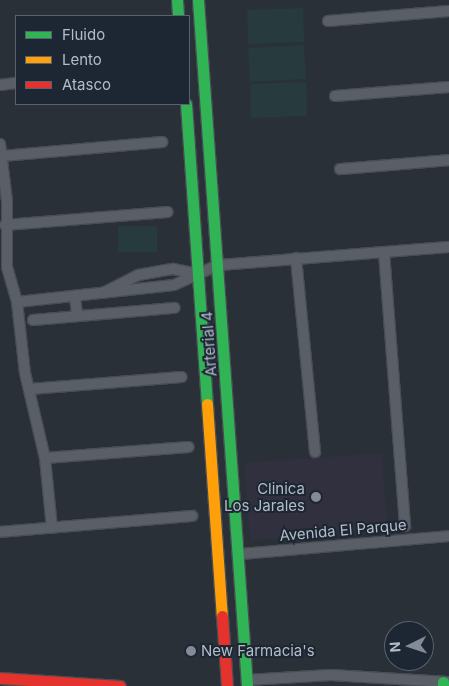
<!DOCTYPE html>
<html>
<head>
<meta charset="utf-8">
<style>
  body { margin:0 }
  #map { position:relative; width:449px; height:686px; overflow:hidden; background:#2a3038; font-family:Inter,sans-serif }
  div>[style] { position:absolute }
  [style*='--x'] { left:calc(var(--x)*1px); top:calc(var(--y)*1px); width:calc(var(--w)*1px); rotate:calc(var(--a)*1deg) }
  .medical>* { inset:0; background:#31303e; transform-origin:0 0 }
  .green>* { inset:0; background:#273a3e; transform-origin:0 0 }
  .roads { filter:drop-shadow(1px 0 #484c53) drop-shadow(-1px 0 #484c53) drop-shadow(0 1px #484c53) drop-shadow(0 -1px #484c53) }
  .street>* { height:10px; margin:-5px; padding:0 5px; transform-origin:5px; border-radius:5px; background:#5a5e66 }
  .fast>* { height:11px; margin:-5.5px; padding:0 5.5px; transform-origin:5.5px; border-radius:5.5px; background:#30b455 }
  .slow>* { height:11px; margin:-5.5px; padding:0 5.5px; transform-origin:5.5px; border-radius:5.5px; background:#ff9f0a }
  .jam>* { height:11px; margin:-5.5px; padding:0 5.5px; transform-origin:5.5px; border-radius:5.5px; background:#e5322d }
  .dots>* { width:14px; height:14px; translate:-50% -50%; box-sizing:border-box; border:2px solid #1d2633; border-radius:50% }
  span { translate:-50% -50%; white-space:nowrap; text-align:center; line-height:1.15; -webkit-text-stroke:4px #1d2633; paint-order:stroke }
  .street-label { font-size:15px; color:#b4bcc9 }
  .poi-label { font-size:15px; color:#b4bcc9 }
  .right { translate:-100% -50%; text-align:right }
  .left { translate:0 -50%; text-align:left }
  .legend { position:absolute; left:15px; top:15px; width:175px; height:90px; box-sizing:border-box; background:#1d2633; border:1px solid #59626f; margin:0; padding:6px 9px; list-style:none; font-size:15px; color:#b4bcc9 }
  .legend li { display:flex; align-items:center; gap:10px; height:25px }
  .legend b { width:25px; border:1px solid #59626f }
  .north { position:absolute; left:384px; top:621px; width:50px; height:50px; box-sizing:border-box; background:#1d2633; border:1px solid #59626f; border-radius:50%; rotate:266deg; font-size:14px; font-weight:700; line-height:20px; text-align:center; color:#b4bcc9 }
  .north::after { content:''; display:block; margin:auto; width:18px; height:22px; background:#848b96; clip-path:polygon(50% 0,100% 100%,50% 72%,0 100%) }
</style>
</head>
<body>
<div id="map">
  <div class="medical">
    <i style="left:382px;top:453px;width:78px;height:138px;rotate:86deg"></i>
  </div>
  <div class="green">
    <i style="left:303px;top:8px;width:34px;height:56px;rotate:88deg"></i>
    <i style="left:304px;top:45px;width:34px;height:56px;rotate:87deg"></i>
    <i style="left:306px;top:82px;width:34px;height:56px;rotate:88deg"></i>
    <i style="left:157px;top:226px;width:26px;height:39px;rotate:90deg"></i>
  </div>
  <div class="roads">
    <div class="street">
      <i style="--x:328;--y:21;--w:121;--a:-4.7"></i>
      <i style="--x:0;--y:85;--w:16;--a:-7"></i>
      <i style="--x:335;--y:96;--w:114;--a:-4.5"></i>
      <i style="--x:0;--y:144;--w:57;--a:83"></i>
      <i style="--x:7;--y:201;--w:66;--a:90"></i>
      <i style="--x:7;--y:267;--w:36;--a:74"></i>
      <i style="--x:17;--y:302;--w:71;--a:83.6"></i>
      <i style="--x:25;--y:373;--w:87;--a:76.8"></i>
      <i style="--x:45;--y:458;--w:70;--a:84.3"></i>
      <i style="--x:2;--y:156;--w:161;--a:-5"></i>
      <i style="--x:340;--y:169;--w:109;--a:-4.7"></i>
      <i style="--x:5;--y:225;--w:163;--a:-4.6"></i>
      <i style="--x:384;--y:252;--w:275;--a:85.6"></i>
      <i style="--x:296;--y:258;--w:195;--a:84.4"></i>
      <i style="--x:103;--y:293;--w:39;--a:-27"></i>
      <i style="--x:138;--y:275;--w:36;--a:-10"></i>
      <i style="--x:173;--y:269;--w:26;--a:11"></i>
      <i style="--x:75;--y:296;--w:20;--a:84"></i>
      <i style="--x:17;--y:302;--w:158;--a:-6.2"></i>
      <i style="--x:174;--y:285;--w:48;--a:-24.4"></i>
      <i style="--x:218;--y:265;--w:232;--a:-4.5"></i>
      <i style="--x:33;--y:320;--w:142;--a:-4.9"></i>
      <i style="--x:30;--y:389;--w:152;--a:-4.5"></i>
      <i style="--x:45;--y:458;--w:144;--a:-4.4"></i>
      <i style="--x:0;--y:532;--w:193;--a:-4.8"></i>
      <i style="--x:240;--y:554;--w:210;--a:-4.9"></i>
      <i style="--x:247;--y:680;--w:84;--a:-3.4"></i>
      <i style="--x:331;--y:675;--w:117;--a:3.4"></i>
    </div>
    <div class="fast">
      <i style="--x:177;--y:0;--w:16;--a:86"></i>
      <i style="--x:198;--y:0;--w:688;--a:85.91"></i>
      <i style="--x:186;--y:104;--w:301;--a:86"></i>
      <i style="--x:443;--y:682;--w:4;--a:90"></i>
    </div>
    <div class="slow">
      <i style="--x:207;--y:404;--w:213;--a:86"></i>
    </div>
    <div class="jam">
      <i style="--x:222;--y:616;--w:70;--a:85.9"></i>
      <i style="--x:0;--y:678;--w:120;--a:3.8"></i>
    </div>
  </div>
  <div class="dots">
    <i style="left:316px;top:497px;background:#848b96"></i>
    <i style="left:191px;top:651px;background:#848b96"></i>
  </div>
  <div class="street-label">
    <span style="left:209px;top:344px;rotate:-94deg">Arterial 4</span>
    <span style="left:343px;top:530px;rotate:-5deg">Avenida El Parque</span>
  </div>
  <div class="poi-label">
    <span class="right" style="left:305px;top:497px">Clinica<br>Los Jarales</span>
    <span class="left" style="left:201px;top:651px">New Farmacia's</span>
  </div>
  <ul class="legend">
  <li><b style="height:6px;background:#30b455"></b>Fluido</li>
  <li><b style="height:6px;background:#ff9f0a"></b>Lento</li>
  <li><b style="height:6px;background:#e5322d"></b>Atasco</li>
  </ul>
  <div class="north">N</div>
</div>
</body>
</html>
